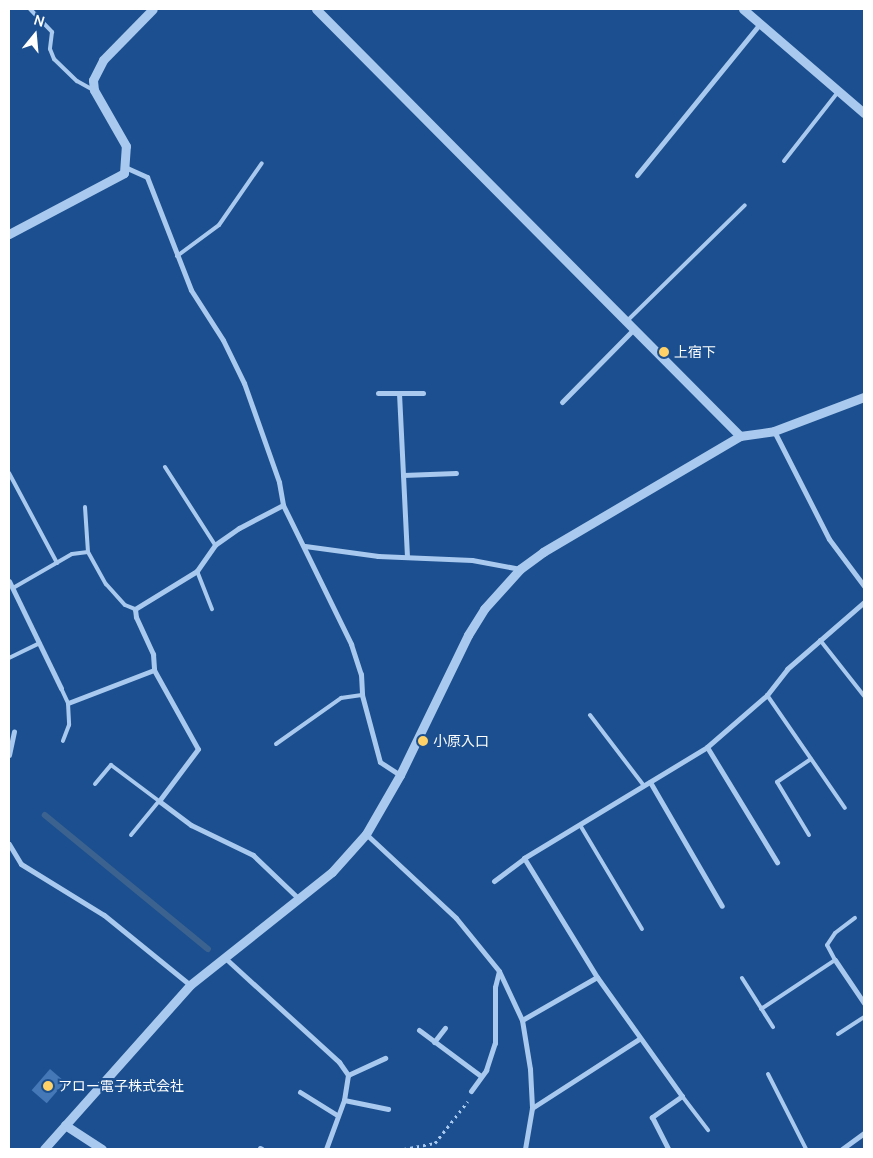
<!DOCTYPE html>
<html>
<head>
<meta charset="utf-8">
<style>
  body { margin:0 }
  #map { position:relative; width:873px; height:1158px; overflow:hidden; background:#1b4f8f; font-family:Manrope,"Noto Sans JP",sans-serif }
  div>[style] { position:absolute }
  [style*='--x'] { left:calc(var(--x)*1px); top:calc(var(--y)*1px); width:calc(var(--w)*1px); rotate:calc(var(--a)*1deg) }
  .stream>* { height:5.5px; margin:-2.75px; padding:0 2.75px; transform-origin:2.75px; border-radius:2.75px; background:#3c6290 }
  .building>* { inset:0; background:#4478b7; transform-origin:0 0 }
  .path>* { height:3px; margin-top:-1.5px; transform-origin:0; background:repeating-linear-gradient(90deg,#a9c9ee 0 2.5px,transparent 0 6.5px) }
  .service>* { height:4px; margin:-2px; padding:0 2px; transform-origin:2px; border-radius:2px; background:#a9c9ee }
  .minor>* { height:5px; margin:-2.5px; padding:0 2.5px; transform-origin:2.5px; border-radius:2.5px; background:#a9c9ee }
  .tertiary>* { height:9px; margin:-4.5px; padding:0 4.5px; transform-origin:4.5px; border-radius:4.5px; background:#a9c9ee }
  .dots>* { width:14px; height:14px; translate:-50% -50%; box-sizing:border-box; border:2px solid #1b4f8f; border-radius:50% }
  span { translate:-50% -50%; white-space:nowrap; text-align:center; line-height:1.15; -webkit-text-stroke:4px #1b4f8f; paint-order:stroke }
  .poi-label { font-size:14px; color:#fff }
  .left { translate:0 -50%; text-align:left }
  .frame { position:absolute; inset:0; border:10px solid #fff; pointer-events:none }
  .north { position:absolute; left:10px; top:10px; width:50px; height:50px; -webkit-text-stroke:4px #1b4f8f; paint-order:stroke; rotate:17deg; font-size:14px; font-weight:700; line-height:20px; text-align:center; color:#fff }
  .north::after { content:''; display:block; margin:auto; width:18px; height:22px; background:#fff; clip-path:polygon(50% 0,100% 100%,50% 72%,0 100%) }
</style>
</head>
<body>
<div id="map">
  <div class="stream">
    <i style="--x:45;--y:815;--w:211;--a:39.4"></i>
  </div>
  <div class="building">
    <i style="left:50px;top:1069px;width:20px;height:28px;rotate:41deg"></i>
  </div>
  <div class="path">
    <i style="--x:404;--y:1149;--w:32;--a:-11"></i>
    <i style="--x:435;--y:1143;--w:53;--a:-51.8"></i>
  </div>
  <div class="service">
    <i style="--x:30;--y:9;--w:32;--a:46"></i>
    <i style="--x:52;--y:32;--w:17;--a:97"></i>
    <i style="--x:50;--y:49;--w:11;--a:68"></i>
    <i style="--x:54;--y:59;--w:32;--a:44"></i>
    <i style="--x:77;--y:81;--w:18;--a:29"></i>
    <i style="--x:784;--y:161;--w:88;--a:-52"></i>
    <i style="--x:177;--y:256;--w:52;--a:-36.4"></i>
    <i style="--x:219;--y:225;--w:75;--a:-55.3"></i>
    <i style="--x:627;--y:321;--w:165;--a:-44.5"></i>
    <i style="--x:165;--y:467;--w:93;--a:57.3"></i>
    <i style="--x:9;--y:473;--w:102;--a:61.9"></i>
    <i style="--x:85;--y:507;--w:45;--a:86.2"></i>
    <i style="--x:197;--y:571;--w:41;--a:68.5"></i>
    <i style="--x:13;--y:588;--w:68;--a:-30"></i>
    <i style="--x:72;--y:554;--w:16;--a:-7"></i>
    <i style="--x:88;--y:552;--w:37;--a:61"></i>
    <i style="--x:106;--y:584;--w:28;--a:48"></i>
    <i style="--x:125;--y:605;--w:11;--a:22"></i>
    <i style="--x:820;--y:640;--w:71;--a:51.8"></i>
    <i style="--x:9;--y:658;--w:34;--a:-26"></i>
    <i style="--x:61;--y:688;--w:17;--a:65"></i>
    <i style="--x:68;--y:703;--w:22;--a:87"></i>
    <i style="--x:69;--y:725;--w:17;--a:111"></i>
    <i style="--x:767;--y:695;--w:137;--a:55.4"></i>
    <i style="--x:590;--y:715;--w:89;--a:52.7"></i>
    <i style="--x:276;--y:744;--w:80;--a:-35.3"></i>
    <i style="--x:341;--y:698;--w:21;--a:-8"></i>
    <i style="--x:95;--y:784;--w:25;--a:-50"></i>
    <i style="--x:111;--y:765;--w:60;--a:36.9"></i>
    <i style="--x:159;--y:801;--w:44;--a:129.5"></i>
    <i style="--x:580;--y:825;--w:121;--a:59.2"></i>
    <i style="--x:809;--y:835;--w:62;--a:-121.1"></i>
    <i style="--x:777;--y:782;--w:41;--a:-34.1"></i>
    <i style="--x:742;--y:978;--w:58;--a:57.7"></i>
    <i style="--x:761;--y:1009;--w:89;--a:-33.5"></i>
    <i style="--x:835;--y:960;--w:17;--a:-118"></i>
    <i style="--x:827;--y:945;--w:14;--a:-56"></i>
    <i style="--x:835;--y:933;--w:25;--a:-37"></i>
    <i style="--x:838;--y:1034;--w:31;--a:-33"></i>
    <i style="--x:768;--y:1074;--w:84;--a:63.1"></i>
    <i style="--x:682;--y:1096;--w:43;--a:52.6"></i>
  </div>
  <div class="minor">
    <i style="--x:127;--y:168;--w:22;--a:24"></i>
    <i style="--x:147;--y:177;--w:121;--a:68.7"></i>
    <i style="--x:191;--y:290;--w:59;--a:57.4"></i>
    <i style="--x:223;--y:340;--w:48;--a:64"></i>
    <i style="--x:244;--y:383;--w:105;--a:70.5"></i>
    <i style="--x:279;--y:482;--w:23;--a:80"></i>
    <i style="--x:283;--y:505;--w:155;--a:63.9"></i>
    <i style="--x:351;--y:644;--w:32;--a:72"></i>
    <i style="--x:361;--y:674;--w:21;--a:87"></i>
    <i style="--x:362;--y:695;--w:69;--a:75"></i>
    <i style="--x:380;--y:762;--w:24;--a:33"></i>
    <i style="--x:637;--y:175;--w:193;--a:-50.9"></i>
    <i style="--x:378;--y:393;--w:45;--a:0"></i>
    <i style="--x:399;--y:393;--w:164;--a:87.2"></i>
    <i style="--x:562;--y:402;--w:101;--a:-45.4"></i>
    <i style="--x:774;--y:431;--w:121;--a:63"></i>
    <i style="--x:829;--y:539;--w:59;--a:53.3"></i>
    <i style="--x:403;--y:475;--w:53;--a:-2.2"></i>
    <i style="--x:283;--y:505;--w:50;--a:152.4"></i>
    <i style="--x:239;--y:528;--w:29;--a:145"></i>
    <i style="--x:215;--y:545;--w:32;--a:125"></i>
    <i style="--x:197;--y:571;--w:73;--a:148.5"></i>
    <i style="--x:135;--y:609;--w:8;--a:83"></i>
    <i style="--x:136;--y:617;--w:41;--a:65.3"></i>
    <i style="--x:153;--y:654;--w:16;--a:86"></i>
    <i style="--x:154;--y:670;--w:90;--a:60.9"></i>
    <i style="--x:198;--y:749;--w:65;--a:126.9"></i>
    <i style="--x:159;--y:801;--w:40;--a:37"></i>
    <i style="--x:191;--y:825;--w:69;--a:25.8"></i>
    <i style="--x:253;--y:855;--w:64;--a:43.7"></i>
    <i style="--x:305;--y:546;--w:74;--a:7.8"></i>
    <i style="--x:378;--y:556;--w:94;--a:2.4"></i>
    <i style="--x:472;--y:560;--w:49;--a:10.6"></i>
    <i style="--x:9;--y:581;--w:119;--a:64.1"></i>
    <i style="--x:68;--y:703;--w:92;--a:-21"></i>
    <i style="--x:707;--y:747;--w:135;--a:58.7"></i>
    <i style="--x:9;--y:755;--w:24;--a:-78"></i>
    <i style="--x:650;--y:782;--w:143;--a:59.9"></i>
    <i style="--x:366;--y:834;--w:123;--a:43"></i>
    <i style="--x:456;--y:918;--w:68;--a:50.9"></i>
    <i style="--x:499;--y:971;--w:54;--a:64.9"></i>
    <i style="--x:522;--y:1020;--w:50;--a:80.7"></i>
    <i style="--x:530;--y:1069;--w:39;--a:87"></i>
    <i style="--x:532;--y:1108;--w:42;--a:99.7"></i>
    <i style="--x:9;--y:844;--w:23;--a:59"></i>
    <i style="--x:21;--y:864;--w:97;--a:31.6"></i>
    <i style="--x:104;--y:915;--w:111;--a:39.1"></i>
    <i style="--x:524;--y:858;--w:140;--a:58.5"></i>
    <i style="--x:597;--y:977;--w:146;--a:54.5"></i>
    <i style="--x:682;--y:1096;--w:37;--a:145"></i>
    <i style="--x:652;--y:1117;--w:36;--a:63"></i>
    <i style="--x:494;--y:881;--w:38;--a:-37"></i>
    <i style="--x:524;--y:858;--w:214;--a:-31.2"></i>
    <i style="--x:707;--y:747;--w:79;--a:-40.9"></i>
    <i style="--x:767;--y:695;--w:33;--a:-52"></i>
    <i style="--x:787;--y:669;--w:102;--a:-41"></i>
    <i style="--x:224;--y:957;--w:156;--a:42.4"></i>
    <i style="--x:339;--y:1062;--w:16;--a:55"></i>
    <i style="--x:348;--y:1075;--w:25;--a:99"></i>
    <i style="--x:344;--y:1100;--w:52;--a:110.2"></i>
    <i style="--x:835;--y:960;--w:52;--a:56"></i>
    <i style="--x:522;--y:1020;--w:86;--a:-29.8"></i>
    <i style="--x:419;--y:1030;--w:77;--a:36.6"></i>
    <i style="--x:434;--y:1042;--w:18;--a:-52"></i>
    <i style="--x:348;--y:1075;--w:41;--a:-24.7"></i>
    <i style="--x:471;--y:1091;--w:26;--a:-54"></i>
    <i style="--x:486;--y:1070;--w:28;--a:-72"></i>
    <i style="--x:495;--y:1043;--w:56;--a:-90"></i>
    <i style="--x:495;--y:987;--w:16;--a:-76"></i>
    <i style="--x:300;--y:1092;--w:44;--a:31.9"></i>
    <i style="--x:344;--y:1100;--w:45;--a:11.6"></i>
    <i style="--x:532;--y:1108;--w:127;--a:-32.8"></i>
    <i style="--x:260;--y:1148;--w:2;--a:27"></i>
    <i style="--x:842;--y:1149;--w:27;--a:-36"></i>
  </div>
  <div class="tertiary">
    <i style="--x:316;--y:9;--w:602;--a:45.2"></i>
    <i style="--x:743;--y:9;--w:160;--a:40.7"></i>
    <i style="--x:9;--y:234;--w:130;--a:-27.9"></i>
    <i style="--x:124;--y:173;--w:27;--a:-86"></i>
    <i style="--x:126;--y:146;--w:64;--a:-119.7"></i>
    <i style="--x:94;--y:90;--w:10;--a:-96"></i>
    <i style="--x:93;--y:80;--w:22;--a:-63"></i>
    <i style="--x:103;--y:60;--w:71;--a:-45.6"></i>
    <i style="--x:65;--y:1125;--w:44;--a:33"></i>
    <i style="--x:44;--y:1149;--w:220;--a:-48.3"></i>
    <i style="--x:190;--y:985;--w:181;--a:-38.5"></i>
    <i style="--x:332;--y:872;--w:51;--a:-48.2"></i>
    <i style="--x:366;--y:834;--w:68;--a:-60"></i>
    <i style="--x:400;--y:775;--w:156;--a:-64.1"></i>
    <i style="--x:468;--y:635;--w:31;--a:-58"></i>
    <i style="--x:484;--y:609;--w:54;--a:-48"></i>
    <i style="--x:520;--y:569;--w:29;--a:-36"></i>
    <i style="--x:543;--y:552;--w:229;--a:-30.5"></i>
    <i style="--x:740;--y:436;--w:34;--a:-8"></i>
    <i style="--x:774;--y:431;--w:96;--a:-20.7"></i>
  </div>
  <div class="dots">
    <i style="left:664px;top:352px;background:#ffd166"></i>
    <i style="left:423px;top:741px;background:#ffd166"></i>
    <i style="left:48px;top:1086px;background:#ffd166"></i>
  </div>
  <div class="poi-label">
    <span class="left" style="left:674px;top:352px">上宿下</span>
    <span class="left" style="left:433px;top:741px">小原入口</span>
    <span class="left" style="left:58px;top:1086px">アロー電子株式会社</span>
  </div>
  <div class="frame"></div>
  <div class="north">N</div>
</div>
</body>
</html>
